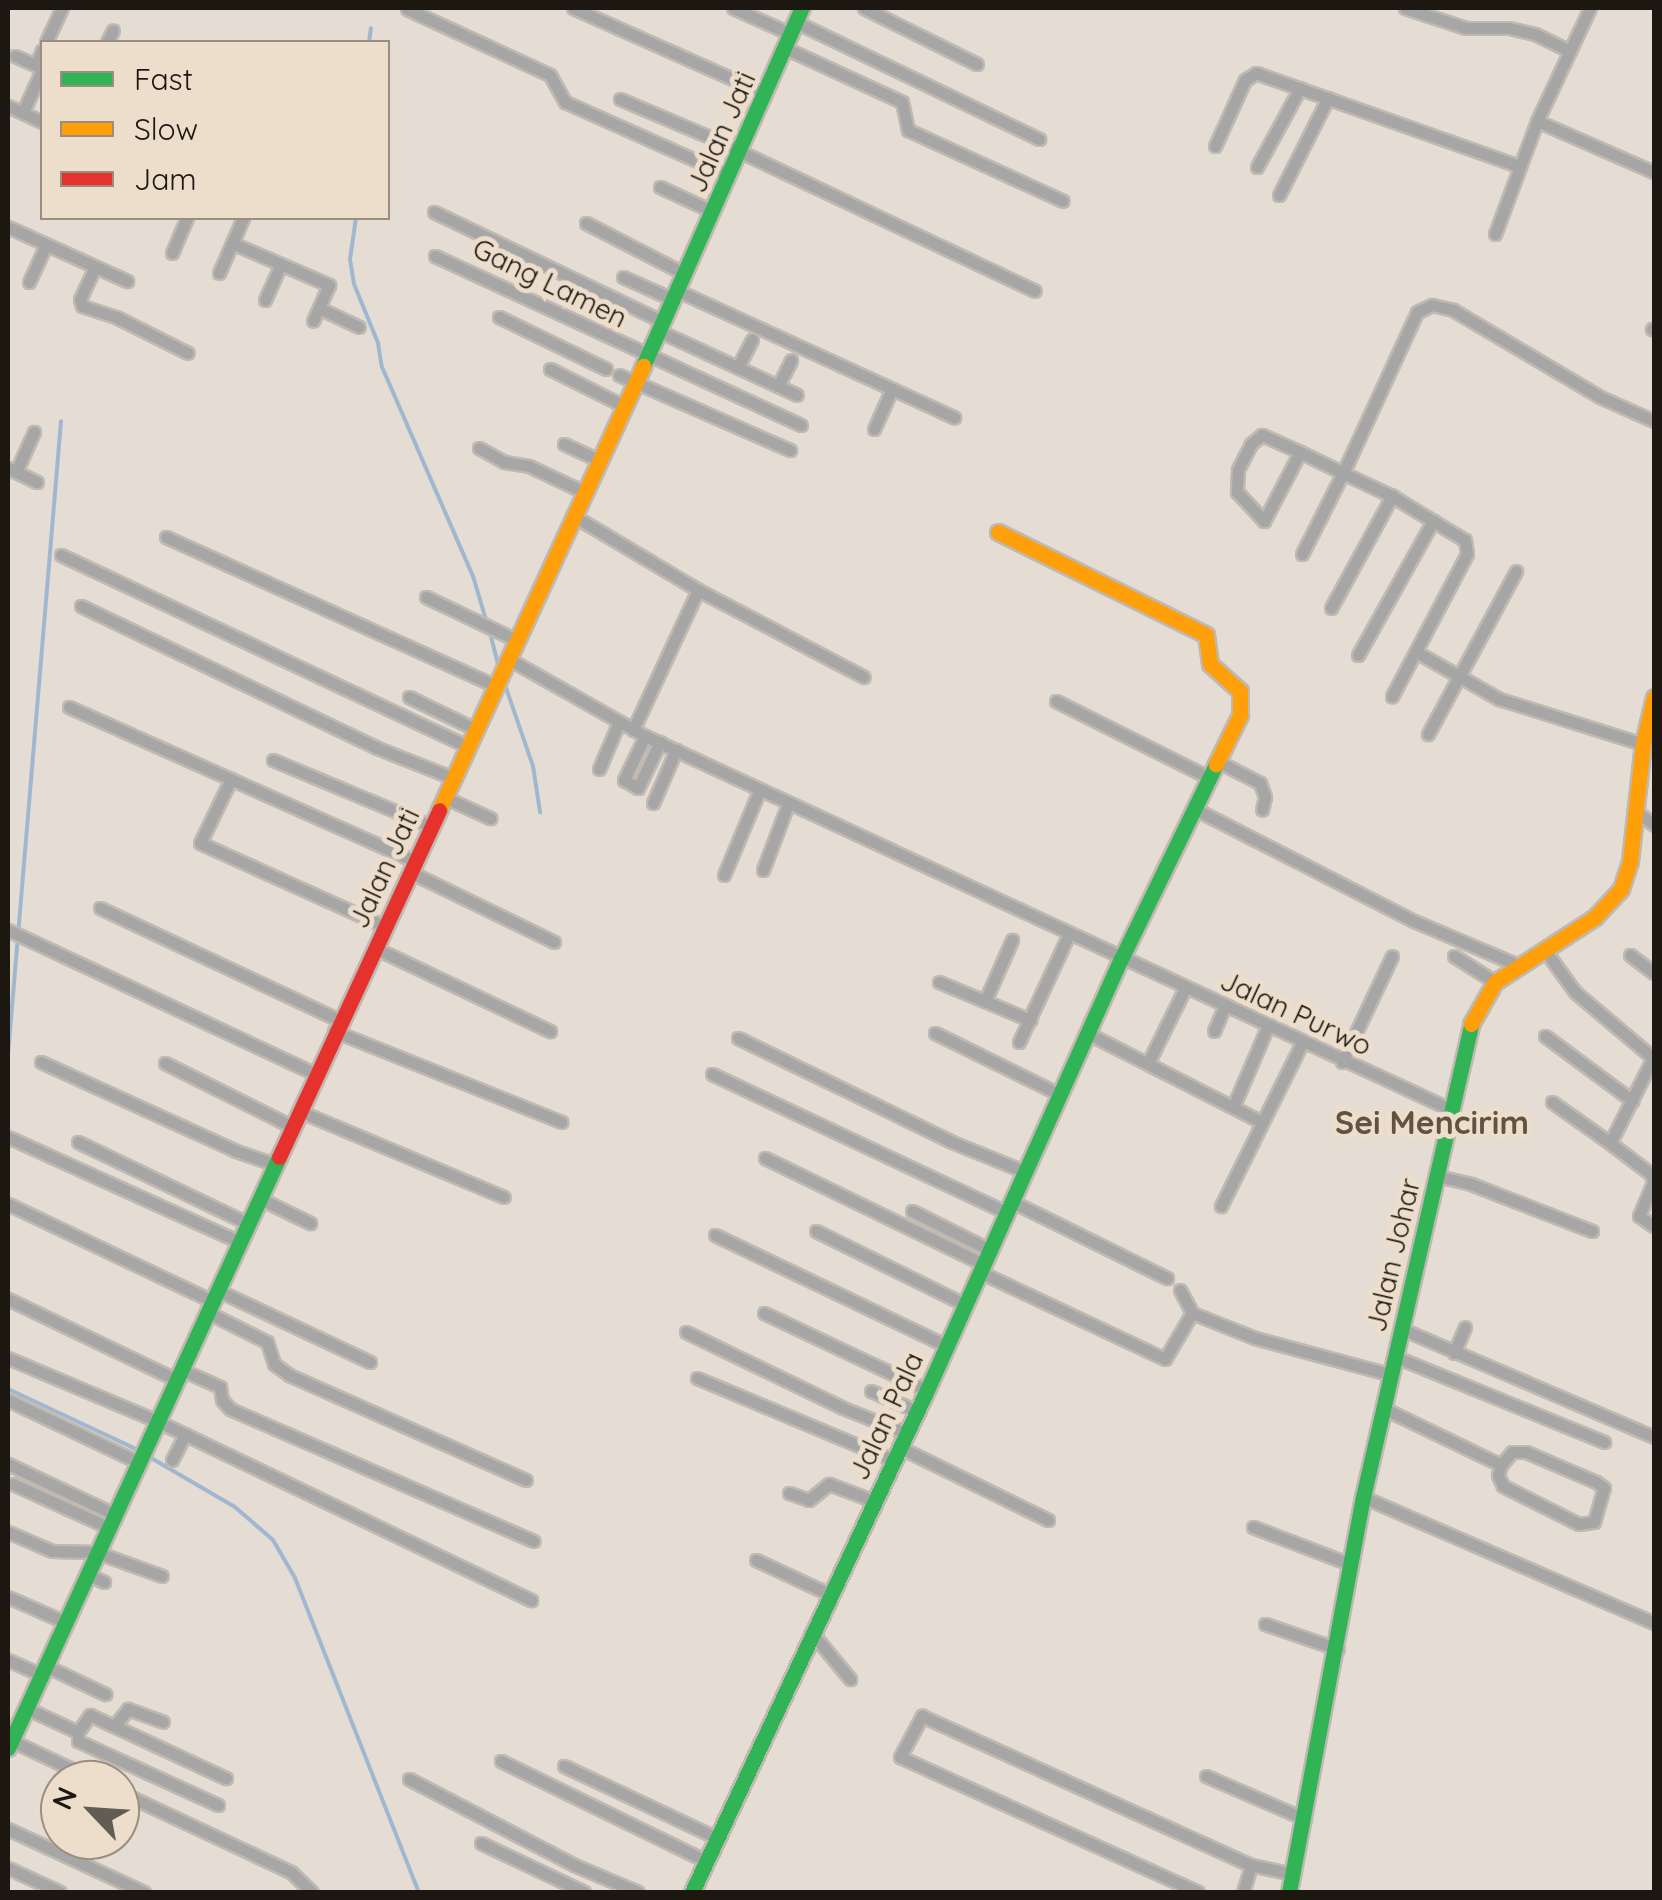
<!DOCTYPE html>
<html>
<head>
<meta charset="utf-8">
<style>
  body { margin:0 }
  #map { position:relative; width:1662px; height:1900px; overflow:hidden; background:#e5dcd3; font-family:Quicksand,sans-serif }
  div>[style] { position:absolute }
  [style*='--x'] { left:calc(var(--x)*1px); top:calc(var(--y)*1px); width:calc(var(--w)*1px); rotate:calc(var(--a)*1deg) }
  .stream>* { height:4px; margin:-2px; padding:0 2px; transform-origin:2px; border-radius:2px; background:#a0b8cf }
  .roads { filter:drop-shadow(2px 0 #bfb9b2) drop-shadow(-2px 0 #bfb9b2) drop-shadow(0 2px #bfb9b2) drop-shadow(0 -2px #bfb9b2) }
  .street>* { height:11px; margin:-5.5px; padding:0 5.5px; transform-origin:5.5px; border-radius:5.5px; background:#a6a6a7 }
  .fast>* { height:15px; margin:-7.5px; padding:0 7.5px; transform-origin:7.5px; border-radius:7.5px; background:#30b455 }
  .slow>* { height:15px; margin:-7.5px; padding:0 7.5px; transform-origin:7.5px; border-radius:7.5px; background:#ff9f0a }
  .jam>* { height:15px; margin:-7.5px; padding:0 7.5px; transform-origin:7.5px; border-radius:7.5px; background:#e5322d }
  span { translate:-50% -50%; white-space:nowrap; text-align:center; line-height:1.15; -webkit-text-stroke:10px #edddcb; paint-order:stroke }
  .street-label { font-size:28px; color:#1c1710 }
  .quarter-label { font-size:32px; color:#605343; font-weight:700 }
  .frame { position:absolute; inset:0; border:10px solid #1c1710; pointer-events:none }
  .legend { position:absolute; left:40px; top:40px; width:350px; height:180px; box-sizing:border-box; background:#edddcb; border:2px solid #998e80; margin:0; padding:12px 18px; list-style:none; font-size:30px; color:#1c1710 }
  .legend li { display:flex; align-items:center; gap:20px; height:50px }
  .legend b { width:50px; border:2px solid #998e80 }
  .north { position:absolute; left:40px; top:1760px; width:100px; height:100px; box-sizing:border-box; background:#edddcb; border:2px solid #998e80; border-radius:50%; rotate:295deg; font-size:28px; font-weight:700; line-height:40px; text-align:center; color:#1c1710 }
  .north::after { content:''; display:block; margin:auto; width:35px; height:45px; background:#625c54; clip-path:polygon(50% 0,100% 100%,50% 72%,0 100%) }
</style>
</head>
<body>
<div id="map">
  <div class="stream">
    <i style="--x:369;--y:42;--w:14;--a:-82"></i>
    <i style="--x:356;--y:218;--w:41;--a:98.3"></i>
    <i style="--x:350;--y:259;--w:25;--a:81"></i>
    <i style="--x:354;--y:284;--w:64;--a:67.9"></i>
    <i style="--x:378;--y:343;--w:24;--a:81"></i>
    <i style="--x:382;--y:367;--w:228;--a:66.5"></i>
    <i style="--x:473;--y:576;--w:46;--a:73.5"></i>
    <i style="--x:489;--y:629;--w:40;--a:75.6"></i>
    <i style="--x:504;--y:682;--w:89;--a:71"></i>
    <i style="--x:533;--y:766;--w:47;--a:81.3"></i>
    <i style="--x:8;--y:1055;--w:636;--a:-85.22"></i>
    <i style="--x:8;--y:1389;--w:144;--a:25.1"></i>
    <i style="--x:146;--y:1455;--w:103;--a:30.3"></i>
    <i style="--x:235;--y:1507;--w:50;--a:41"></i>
    <i style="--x:273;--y:1540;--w:44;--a:59.9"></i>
    <i style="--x:295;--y:1578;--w:338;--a:68.5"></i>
  </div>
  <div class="roads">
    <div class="street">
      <i style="--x:573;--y:8;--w:211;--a:24"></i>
      <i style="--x:733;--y:8;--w:64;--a:24.1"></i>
      <i style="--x:864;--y:8;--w:126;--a:26.4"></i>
      <i style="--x:1405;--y:8;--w:64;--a:18.2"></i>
      <i style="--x:1466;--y:28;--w:43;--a:0"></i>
      <i style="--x:1509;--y:28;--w:27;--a:13"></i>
      <i style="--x:1535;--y:34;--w:39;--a:26"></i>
      <i style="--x:1590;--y:8;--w:125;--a:115.1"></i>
      <i style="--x:1537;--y:121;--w:128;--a:23.6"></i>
      <i style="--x:407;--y:9;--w:157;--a:24.8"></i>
      <i style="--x:550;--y:75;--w:31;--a:61"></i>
      <i style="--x:565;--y:102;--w:179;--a:24.1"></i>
      <i style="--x:796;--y:22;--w:270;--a:25.7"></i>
      <i style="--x:46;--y:42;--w:38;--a:-65"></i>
      <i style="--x:107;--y:42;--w:13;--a:-63"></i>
      <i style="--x:785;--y:48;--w:129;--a:24.8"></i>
      <i style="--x:902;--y:102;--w:29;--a:78"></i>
      <i style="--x:908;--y:130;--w:170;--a:24.6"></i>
      <i style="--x:15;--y:56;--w:30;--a:24"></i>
      <i style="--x:36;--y:65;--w:16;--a:-68"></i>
      <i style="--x:620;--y:99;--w:130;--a:23"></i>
      <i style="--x:8;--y:106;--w:38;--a:25"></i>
      <i style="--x:23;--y:112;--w:46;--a:-65.7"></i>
      <i style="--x:1215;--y:146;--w:72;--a:-65.6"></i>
      <i style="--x:1245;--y:80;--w:13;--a:-32"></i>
      <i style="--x:1256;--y:73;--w:278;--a:19.5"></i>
      <i style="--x:739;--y:151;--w:327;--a:25.3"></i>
      <i style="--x:1257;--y:167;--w:90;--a:-61.4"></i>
      <i style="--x:660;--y:187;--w:57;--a:24.8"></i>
      <i style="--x:1279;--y:195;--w:109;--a:-63.2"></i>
      <i style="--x:434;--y:212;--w:252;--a:25.6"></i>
      <i style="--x:586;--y:223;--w:111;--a:27.3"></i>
      <i style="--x:8;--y:227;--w:131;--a:24.4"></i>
      <i style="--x:1495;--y:234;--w:121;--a:-69.6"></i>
      <i style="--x:232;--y:243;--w:106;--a:23.4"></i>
      <i style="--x:329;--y:285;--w:39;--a:114"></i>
      <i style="--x:172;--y:253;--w:38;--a:-67"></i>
      <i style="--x:435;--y:256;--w:403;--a:24.8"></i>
      <i style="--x:95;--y:267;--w:35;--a:115"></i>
      <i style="--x:80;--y:299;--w:7;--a:74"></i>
      <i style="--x:82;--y:306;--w:36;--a:18"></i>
      <i style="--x:116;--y:317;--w:80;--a:26.6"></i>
      <i style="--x:219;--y:273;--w:60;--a:-66.4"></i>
      <i style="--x:623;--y:277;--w:54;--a:24.2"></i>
      <i style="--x:29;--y:282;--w:41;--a:-65.3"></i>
      <i style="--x:676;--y:290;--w:306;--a:24.6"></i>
      <i style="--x:265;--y:300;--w:39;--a:-66"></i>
      <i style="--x:319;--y:308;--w:44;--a:25.4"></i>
      <i style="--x:499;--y:317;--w:119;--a:25.9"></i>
      <i style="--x:1652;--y:329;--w:2;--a:27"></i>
      <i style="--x:657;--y:330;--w:154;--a:24.9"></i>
      <i style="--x:738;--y:367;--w:31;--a:-63"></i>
      <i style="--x:550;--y:369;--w:80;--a:26.6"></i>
      <i style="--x:619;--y:375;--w:187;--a:23.7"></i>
      <i style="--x:778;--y:386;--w:29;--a:-63"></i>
      <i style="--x:874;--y:429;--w:44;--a:-65.8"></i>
      <i style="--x:564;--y:444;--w:38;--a:25"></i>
      <i style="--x:479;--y:448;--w:29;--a:29"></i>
      <i style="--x:504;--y:462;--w:25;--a:9"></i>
      <i style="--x:529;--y:466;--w:61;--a:25.3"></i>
      <i style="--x:1300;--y:452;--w:42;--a:-155.9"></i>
      <i style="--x:1262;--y:435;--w:14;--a:141"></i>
      <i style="--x:1251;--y:444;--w:29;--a:117"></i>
      <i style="--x:1238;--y:470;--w:22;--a:93"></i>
      <i style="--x:1237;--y:492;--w:40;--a:47"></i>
      <i style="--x:1264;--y:521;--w:78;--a:-62.4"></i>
      <i style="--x:1300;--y:452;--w:48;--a:26"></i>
      <i style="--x:1343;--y:473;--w:177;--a:-65.3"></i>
      <i style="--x:1417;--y:312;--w:17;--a:-25"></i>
      <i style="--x:1432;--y:305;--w:22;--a:13"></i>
      <i style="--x:1453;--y:310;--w:171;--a:30.6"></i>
      <i style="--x:1600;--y:397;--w:59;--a:24"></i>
      <i style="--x:8;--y:468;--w:32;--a:26"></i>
      <i style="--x:16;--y:472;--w:44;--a:-65.8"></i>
      <i style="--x:574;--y:516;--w:144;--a:30.8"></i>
      <i style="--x:698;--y:590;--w:187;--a:27.7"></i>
      <i style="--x:166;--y:537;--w:360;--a:24.3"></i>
      <i style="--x:1302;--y:554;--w:91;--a:-63.2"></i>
      <i style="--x:1343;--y:473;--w:54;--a:25.1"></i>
      <i style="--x:61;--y:555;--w:449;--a:25.2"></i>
      <i style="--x:426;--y:597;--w:100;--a:25.5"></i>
      <i style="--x:81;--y:606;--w:328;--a:25.6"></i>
      <i style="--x:377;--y:748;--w:82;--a:21.5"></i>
      <i style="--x:1331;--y:608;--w:128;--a:-61.4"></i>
      <i style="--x:1392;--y:496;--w:48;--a:31.4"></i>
      <i style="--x:1418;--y:653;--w:93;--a:29.6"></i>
      <i style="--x:1499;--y:699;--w:151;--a:17.4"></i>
      <i style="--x:1358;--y:655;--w:154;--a:-60.8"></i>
      <i style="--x:1433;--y:521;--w:37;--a:31"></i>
      <i style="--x:1465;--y:540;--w:14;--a:82"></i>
      <i style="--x:1467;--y:554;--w:161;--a:117.8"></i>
      <i style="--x:507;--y:658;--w:159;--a:29.5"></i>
      <i style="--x:645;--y:736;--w:887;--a:24.86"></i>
      <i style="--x:409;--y:697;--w:73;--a:25.9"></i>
      <i style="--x:1056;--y:701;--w:172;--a:26.6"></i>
      <i style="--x:69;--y:707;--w:379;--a:24"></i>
      <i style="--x:633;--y:730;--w:154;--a:-65.1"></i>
      <i style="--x:1428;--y:734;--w:185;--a:-61.6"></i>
      <i style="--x:645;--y:736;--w:49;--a:115.5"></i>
      <i style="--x:624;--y:780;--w:16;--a:30"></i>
      <i style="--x:638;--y:788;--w:51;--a:-64.4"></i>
      <i style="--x:273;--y:760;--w:171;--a:22.7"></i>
      <i style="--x:1217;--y:761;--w:48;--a:27.1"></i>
      <i style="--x:1260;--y:783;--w:15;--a:70"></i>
      <i style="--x:1265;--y:797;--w:13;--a:103"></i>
      <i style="--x:599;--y:769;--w:51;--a:-66.9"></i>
      <i style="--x:231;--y:779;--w:71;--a:115.8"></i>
      <i style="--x:200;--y:843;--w:204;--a:24.3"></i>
      <i style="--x:444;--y:797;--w:51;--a:24.5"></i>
      <i style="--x:653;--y:803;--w:58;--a:-66.5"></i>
      <i style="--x:1195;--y:809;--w:246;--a:27.1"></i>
      <i style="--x:1414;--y:921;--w:115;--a:23"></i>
      <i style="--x:1637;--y:812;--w:21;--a:37"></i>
      <i style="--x:763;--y:870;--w:71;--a:-69.3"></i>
      <i style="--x:410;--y:872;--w:160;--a:25.9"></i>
      <i style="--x:724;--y:875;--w:93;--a:-67.3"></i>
      <i style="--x:100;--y:908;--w:264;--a:25.1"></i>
      <i style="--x:8;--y:930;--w:339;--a:25.1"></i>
      <i style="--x:375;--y:948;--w:194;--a:25.4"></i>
      <i style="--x:1544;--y:949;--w:53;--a:54.2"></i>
      <i style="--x:1575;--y:992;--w:102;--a:40.2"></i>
      <i style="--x:1653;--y:1058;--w:95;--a:116.8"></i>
      <i style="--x:1610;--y:1143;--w:71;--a:-144.7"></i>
      <i style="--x:1630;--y:955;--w:30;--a:37"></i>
      <i style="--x:1454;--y:956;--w:49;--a:32.4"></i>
      <i style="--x:939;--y:982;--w:99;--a:22.7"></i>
      <i style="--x:985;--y:1001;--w:67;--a:-66.1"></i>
      <i style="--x:334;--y:1031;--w:245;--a:21.8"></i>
      <i style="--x:1214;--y:1031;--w:26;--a:-67"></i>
      <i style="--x:935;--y:1033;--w:140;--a:26.2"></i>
      <i style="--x:1089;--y:1034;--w:194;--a:27"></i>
      <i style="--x:1545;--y:1036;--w:109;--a:36.5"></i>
      <i style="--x:738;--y:1038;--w:238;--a:25.9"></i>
      <i style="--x:952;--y:1142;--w:80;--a:22.1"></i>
      <i style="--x:1019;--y:1042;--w:119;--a:-65.2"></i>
      <i style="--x:41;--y:1062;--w:214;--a:24.5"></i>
      <i style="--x:236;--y:1151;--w:43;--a:18.9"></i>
      <i style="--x:1342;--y:1062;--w:117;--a:-64.7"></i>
      <i style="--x:165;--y:1063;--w:143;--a:26.6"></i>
      <i style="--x:1148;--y:1063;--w:84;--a:-63.7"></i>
      <i style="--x:712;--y:1074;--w:326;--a:25.2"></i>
      <i style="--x:1233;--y:1107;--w:86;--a:-66.7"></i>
      <i style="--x:299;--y:1111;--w:222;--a:22.8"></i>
      <i style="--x:8;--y:1137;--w:255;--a:24.4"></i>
      <i style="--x:78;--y:1142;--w:190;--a:25.6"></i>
      <i style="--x:1610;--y:1143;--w:51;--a:37.1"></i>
      <i style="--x:1651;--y:1174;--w:9;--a:77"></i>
      <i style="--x:1653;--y:1183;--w:36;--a:113"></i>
      <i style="--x:1639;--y:1216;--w:18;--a:34"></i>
      <i style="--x:765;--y:1158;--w:242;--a:25.9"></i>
      <i style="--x:1437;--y:1176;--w:35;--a:13"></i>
      <i style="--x:1471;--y:1184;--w:130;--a:21.2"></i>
      <i style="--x:261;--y:1199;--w:55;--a:26.1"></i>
      <i style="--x:1013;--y:1202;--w:172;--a:26.3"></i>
      <i style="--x:8;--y:1204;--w:226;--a:25.4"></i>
      <i style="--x:1221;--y:1206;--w:182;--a:-63.6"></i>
      <i style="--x:912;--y:1211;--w:87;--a:26.6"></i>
      <i style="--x:816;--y:1231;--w:165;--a:26.3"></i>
      <i style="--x:715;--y:1235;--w:257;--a:25.6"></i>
      <i style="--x:980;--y:1272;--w:204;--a:25.2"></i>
      <i style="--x:1165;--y:1359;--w:53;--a:-59.6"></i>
      <i style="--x:217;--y:1290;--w:169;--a:25.2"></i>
      <i style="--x:1180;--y:1290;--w:26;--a:62"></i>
      <i style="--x:8;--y:1299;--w:185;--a:25.6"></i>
      <i style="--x:207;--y:1312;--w:67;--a:26.6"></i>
      <i style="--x:267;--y:1342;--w:23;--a:72"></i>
      <i style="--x:274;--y:1364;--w:19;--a:36"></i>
      <i style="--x:289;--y:1375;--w:259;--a:23.9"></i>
      <i style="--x:764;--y:1313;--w:180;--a:25.3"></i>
      <i style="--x:1192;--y:1313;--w:68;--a:21.6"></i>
      <i style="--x:1255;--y:1338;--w:142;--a:15.1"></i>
      <i style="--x:1402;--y:1329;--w:274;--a:23.2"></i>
      <i style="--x:686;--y:1332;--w:174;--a:25.8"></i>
      <i style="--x:843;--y:1408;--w:68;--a:21.6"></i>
      <i style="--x:1454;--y:1353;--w:28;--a:-67"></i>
      <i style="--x:1396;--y:1357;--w:225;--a:22.2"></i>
      <i style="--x:8;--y:1358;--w:162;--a:22.9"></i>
      <i style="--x:157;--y:1421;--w:415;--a:25.6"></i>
      <i style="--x:180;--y:1369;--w:44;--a:24.2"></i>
      <i style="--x:220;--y:1387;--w:13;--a:81"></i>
      <i style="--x:222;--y:1400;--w:12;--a:48"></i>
      <i style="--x:230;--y:1409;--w:331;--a:23.5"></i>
      <i style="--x:697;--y:1378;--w:212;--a:22.7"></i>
      <i style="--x:871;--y:1391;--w:50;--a:23.5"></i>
      <i style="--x:8;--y:1400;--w:144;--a:25.5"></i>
      <i style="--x:1385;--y:1409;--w:129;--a:25.8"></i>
      <i style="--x:1501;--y:1465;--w:10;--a:107"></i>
      <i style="--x:1498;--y:1475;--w:12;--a:66"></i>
      <i style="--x:1503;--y:1486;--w:85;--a:26.6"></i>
      <i style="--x:1579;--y:1524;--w:15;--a:-8"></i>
      <i style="--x:1594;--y:1522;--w:35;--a:-74"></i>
      <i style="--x:1604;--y:1488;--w:10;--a:-143"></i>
      <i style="--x:1596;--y:1482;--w:76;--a:-156.8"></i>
      <i style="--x:1526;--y:1452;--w:14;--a:180"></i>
      <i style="--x:1512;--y:1452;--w:17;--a:130"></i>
      <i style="--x:899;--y:1447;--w:166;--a:26.1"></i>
      <i style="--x:172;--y:1460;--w:29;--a:-63"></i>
      <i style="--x:8;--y:1464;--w:117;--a:25.3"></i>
      <i style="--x:13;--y:1484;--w:104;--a:24.4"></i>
      <i style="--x:789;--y:1493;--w:21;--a:19"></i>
      <i style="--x:809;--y:1500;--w:26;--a:-39"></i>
      <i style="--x:829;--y:1484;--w:48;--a:20.7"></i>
      <i style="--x:1363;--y:1497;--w:317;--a:23.4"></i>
      <i style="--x:1253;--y:1527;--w:106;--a:21"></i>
      <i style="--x:8;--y:1532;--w:48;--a:23.4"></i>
      <i style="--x:52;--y:1551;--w:44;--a:1.3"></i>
      <i style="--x:96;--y:1552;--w:70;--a:20"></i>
      <i style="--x:756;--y:1560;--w:83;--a:25"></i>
      <i style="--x:87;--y:1574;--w:19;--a:25"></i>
      <i style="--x:8;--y:1597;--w:62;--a:23.7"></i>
      <i style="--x:1265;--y:1624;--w:77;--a:18.9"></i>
      <i style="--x:812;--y:1633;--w:60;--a:50.4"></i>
      <i style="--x:8;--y:1660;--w:35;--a:24"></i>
      <i style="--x:44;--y:1665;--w:68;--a:25.4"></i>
      <i style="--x:26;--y:1708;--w:57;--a:24.8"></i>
      <i style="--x:78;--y:1732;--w:21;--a:-55"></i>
      <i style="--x:90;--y:1715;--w:150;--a:24.9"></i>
      <i style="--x:115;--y:1725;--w:21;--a:-51"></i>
      <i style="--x:128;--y:1709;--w:37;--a:20"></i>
      <i style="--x:78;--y:1732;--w:9;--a:90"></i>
      <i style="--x:78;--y:1741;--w:154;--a:24.6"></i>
      <i style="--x:10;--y:1740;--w:94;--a:25.2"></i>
      <i style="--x:501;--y:1761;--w:228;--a:26"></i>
      <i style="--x:564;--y:1766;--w:167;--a:25.2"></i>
      <i style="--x:1206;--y:1776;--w:108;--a:23.5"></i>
      <i style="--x:409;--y:1779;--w:186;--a:27.5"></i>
      <i style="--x:574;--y:1865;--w:69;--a:22.9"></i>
      <i style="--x:120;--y:1792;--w:189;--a:25.1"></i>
      <i style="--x:291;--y:1872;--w:29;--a:44"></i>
      <i style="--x:8;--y:1829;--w:150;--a:24.9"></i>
      <i style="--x:481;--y:1843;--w:114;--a:25.4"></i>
      <i style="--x:8;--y:1868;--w:57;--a:24.8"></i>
      <i style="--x:1198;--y:1892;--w:327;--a:-155.6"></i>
      <i style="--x:900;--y:1757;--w:47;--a:-61.8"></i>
      <i style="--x:922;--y:1716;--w:361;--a:24.4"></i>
      <i style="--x:1251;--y:1865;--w:43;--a:12.1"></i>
      <i style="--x:1243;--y:1892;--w:28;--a:-73"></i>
    </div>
    <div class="fast">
      <i style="--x:643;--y:366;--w:392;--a:-66.1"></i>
      <i style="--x:8;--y:1748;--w:650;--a:-65.37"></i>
      <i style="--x:692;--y:1892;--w:554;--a:-64.91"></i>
      <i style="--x:927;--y:1390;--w:473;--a:-65.8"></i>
      <i style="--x:1121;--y:959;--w:217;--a:-64"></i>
      <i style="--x:1289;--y:1892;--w:402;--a:-79.4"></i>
      <i style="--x:1363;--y:1497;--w:485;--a:-77.1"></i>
    </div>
    <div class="slow">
      <i style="--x:998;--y:532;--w:232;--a:26.3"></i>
      <i style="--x:1206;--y:635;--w:29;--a:82"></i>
      <i style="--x:1210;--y:664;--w:40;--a:42"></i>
      <i style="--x:1240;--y:691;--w:24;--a:90"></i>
      <i style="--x:1240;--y:715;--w:55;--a:116.1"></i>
      <i style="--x:439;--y:810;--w:489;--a:-65.3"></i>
      <i style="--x:1471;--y:1024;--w:48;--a:-60.3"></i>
      <i style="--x:1495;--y:982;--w:119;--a:-33"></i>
      <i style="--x:1595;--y:917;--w:38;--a:-47"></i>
      <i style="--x:1621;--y:889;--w:29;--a:-72"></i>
      <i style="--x:1630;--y:861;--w:118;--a:-83.7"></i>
      <i style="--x:1643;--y:744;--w:48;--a:-76.8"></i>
    </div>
    <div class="jam">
      <i style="--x:279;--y:1157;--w:382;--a:-65.2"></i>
    </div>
  </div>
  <div class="street-label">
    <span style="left:721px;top:132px;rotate:-66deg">Jalan Jati</span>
    <span style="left:550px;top:283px;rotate:26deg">Gang Lamen</span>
    <span style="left:384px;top:868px;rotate:-65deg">Jalan Jati</span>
    <span style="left:1296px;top:1013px;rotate:25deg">Jalan Purwo</span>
    <span style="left:1393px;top:1255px;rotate:-77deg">Jalan Johar</span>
    <span style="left:886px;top:1416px;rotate:-65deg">Jalan Pala</span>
  </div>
  <div class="quarter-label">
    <span style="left:1432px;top:1122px">Sei Mencirim</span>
  </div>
  <div class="frame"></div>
  <ul class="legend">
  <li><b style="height:12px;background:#30b455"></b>Fast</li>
  <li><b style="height:12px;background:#ff9f0a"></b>Slow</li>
  <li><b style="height:12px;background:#e5322d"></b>Jam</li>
  </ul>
  <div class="north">N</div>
</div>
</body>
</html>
